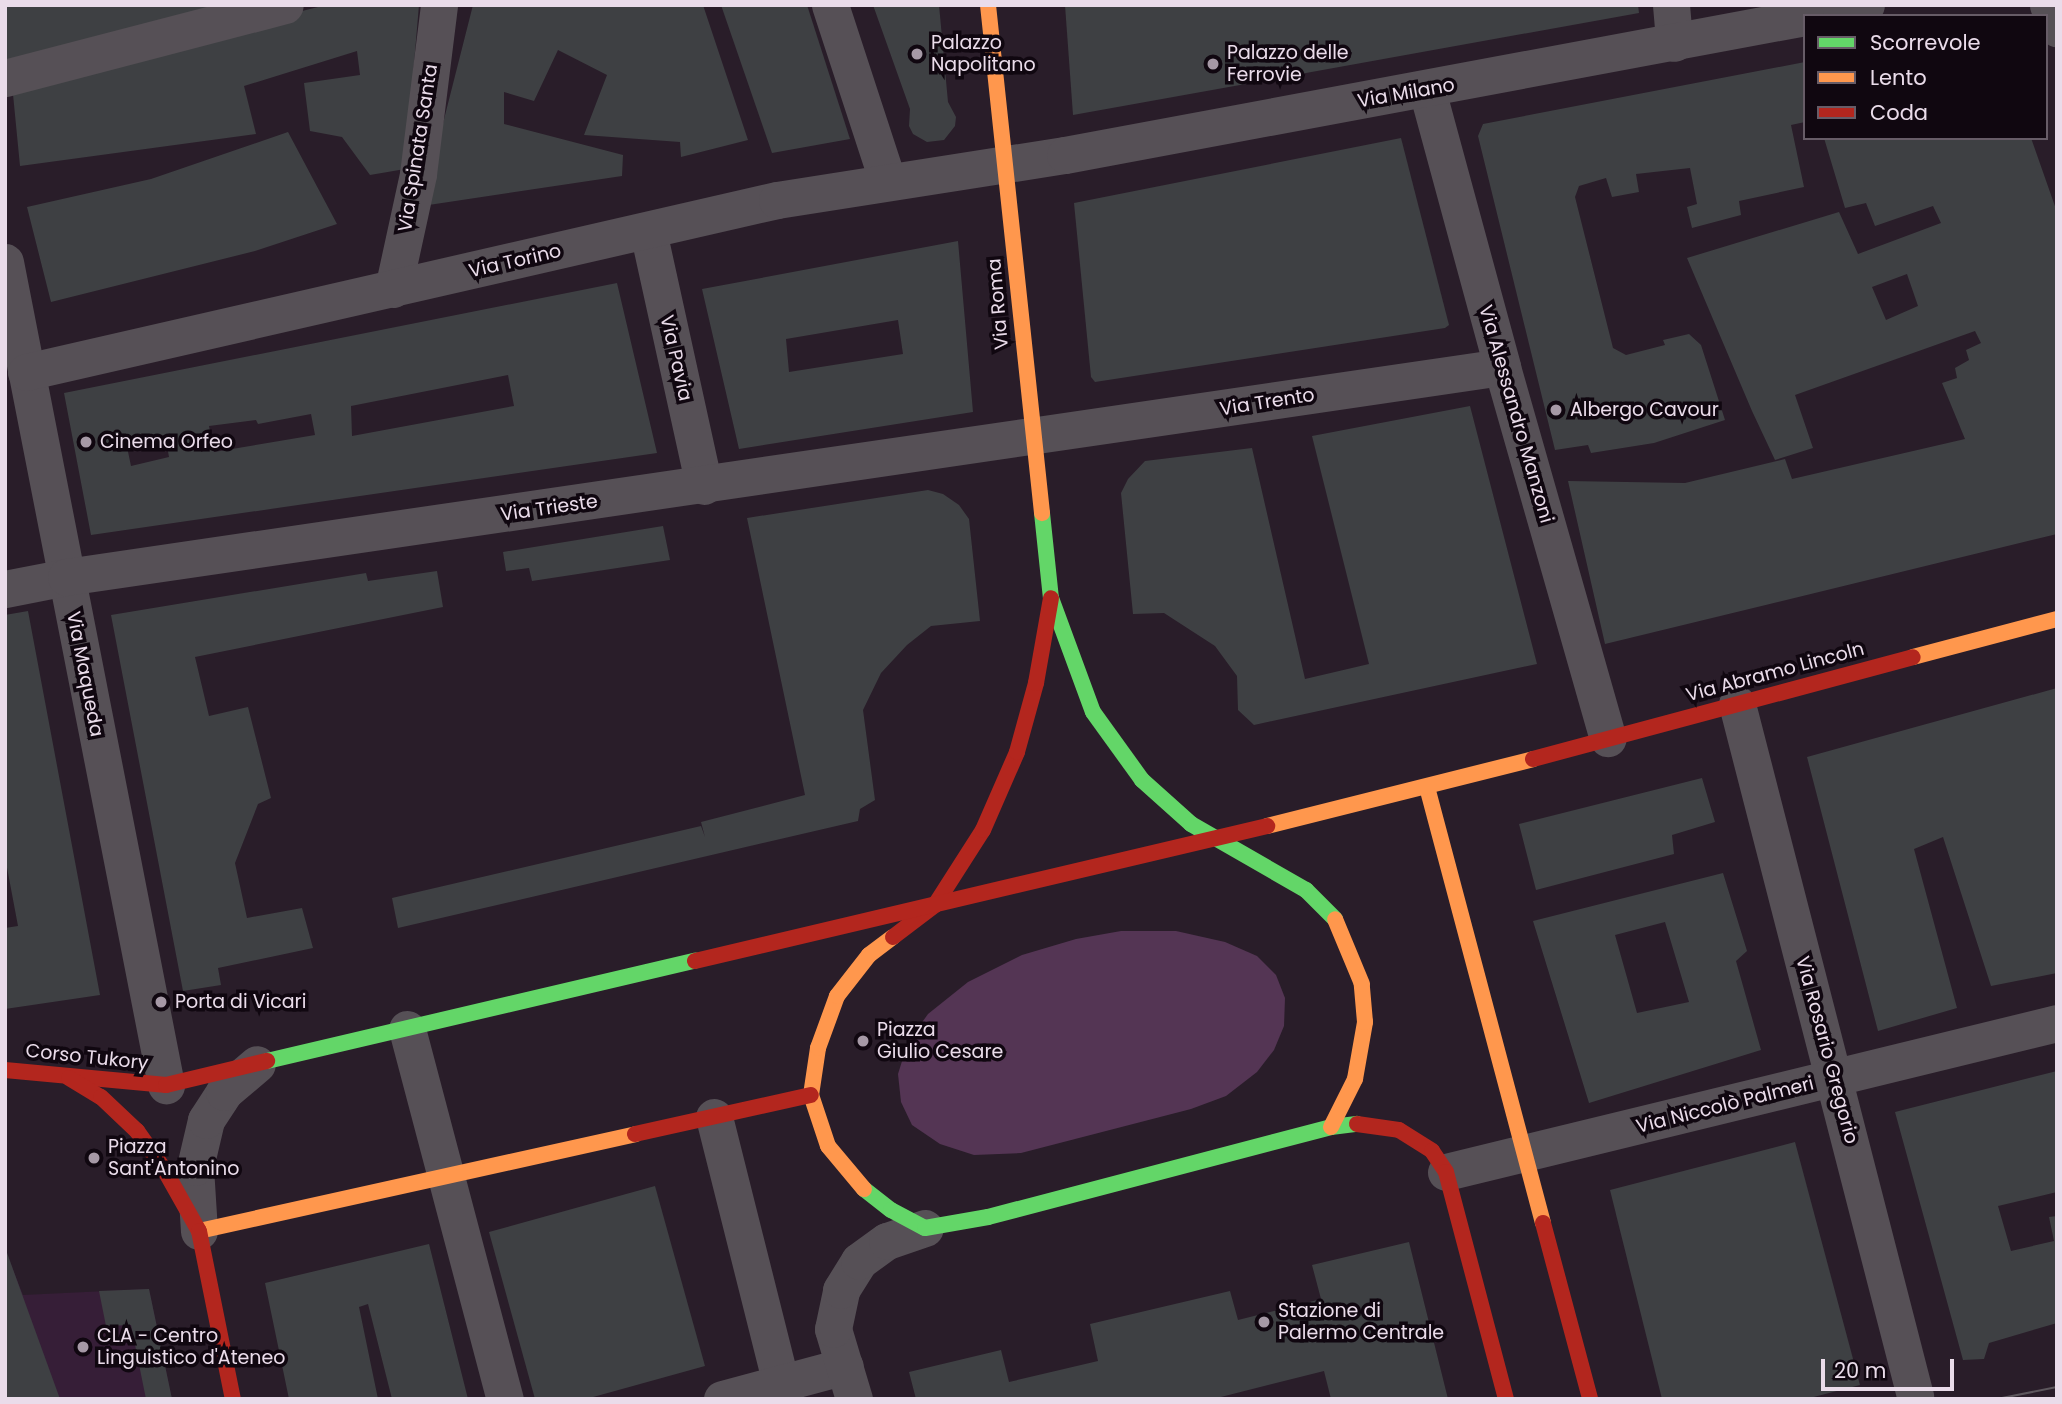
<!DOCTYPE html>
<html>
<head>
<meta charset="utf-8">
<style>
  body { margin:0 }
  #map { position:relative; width:2062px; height:1404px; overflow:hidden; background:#291d29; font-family:Poppins,sans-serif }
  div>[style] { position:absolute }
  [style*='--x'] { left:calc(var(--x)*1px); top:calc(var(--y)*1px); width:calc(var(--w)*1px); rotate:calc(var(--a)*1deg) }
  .built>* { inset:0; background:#361e37 }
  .green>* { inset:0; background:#543554 }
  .building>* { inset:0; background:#3e4043 }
  .street>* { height:37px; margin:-18.5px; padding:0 18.5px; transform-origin:18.5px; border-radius:18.5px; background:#565056 }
  .fast>* { height:16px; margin:-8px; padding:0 8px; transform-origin:8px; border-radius:8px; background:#63d668 }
  .slow>* { height:16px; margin:-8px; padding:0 8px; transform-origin:8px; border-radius:8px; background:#ff974d }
  .jam>* { height:16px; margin:-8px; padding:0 8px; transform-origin:8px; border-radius:8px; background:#b3261e }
  .tram>* { height:2px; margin:-1px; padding:0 1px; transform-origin:1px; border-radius:1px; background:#5d575d }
  .dots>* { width:19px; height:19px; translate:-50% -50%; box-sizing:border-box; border:4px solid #100710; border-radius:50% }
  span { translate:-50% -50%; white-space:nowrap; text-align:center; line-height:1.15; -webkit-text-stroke:7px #100710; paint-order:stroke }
  .poi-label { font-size:19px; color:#eadcea }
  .left { translate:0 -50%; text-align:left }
  .street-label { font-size:19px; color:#eadcea }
  .frame { position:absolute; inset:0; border:7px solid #eadcea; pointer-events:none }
  .legend { position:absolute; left:1803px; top:14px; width:245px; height:126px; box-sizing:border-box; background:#100710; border:2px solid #675c67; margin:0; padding:9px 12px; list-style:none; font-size:21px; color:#eadcea }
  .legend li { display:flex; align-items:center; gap:14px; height:35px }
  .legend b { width:35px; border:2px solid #675c67 }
  .scale { position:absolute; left:1821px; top:1359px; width:133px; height:32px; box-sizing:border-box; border:4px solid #eadcea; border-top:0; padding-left:9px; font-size:21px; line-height:24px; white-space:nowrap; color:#eadcea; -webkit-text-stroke:5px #100710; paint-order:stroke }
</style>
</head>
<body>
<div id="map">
  <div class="built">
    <i style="clip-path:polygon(5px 1249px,23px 1295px,149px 1289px,172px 1399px,5px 1399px)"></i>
  </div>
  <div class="green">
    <i style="clip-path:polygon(1121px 931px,1176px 931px,1225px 942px,1257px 956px,1276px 975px,1285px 998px,1284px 1026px,1274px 1050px,1257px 1072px,1226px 1096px,1191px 1109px,1021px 1153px,974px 1155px,940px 1144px,912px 1125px,901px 1102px,898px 1074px,908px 1042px,928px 1014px,968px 982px,1022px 955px,1076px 939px)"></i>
  </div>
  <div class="building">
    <i style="clip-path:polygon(5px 5px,224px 5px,5px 62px)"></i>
    <i style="clip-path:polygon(326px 5px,419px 5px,405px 169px,370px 175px,342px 137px,310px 131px,304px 83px,360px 75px,357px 51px,244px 86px,256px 134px,20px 166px,12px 84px)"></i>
    <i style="clip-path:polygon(473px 5px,703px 5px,748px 140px,681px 157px,680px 142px,584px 135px,607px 75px,558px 50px,534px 101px,504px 92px,504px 124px,623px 155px,622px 176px,422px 206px)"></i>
    <i style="clip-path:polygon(721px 5px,807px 5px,850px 139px,772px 153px)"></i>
    <i style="clip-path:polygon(873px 5px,939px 5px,948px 102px,956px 117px,955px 126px,944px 140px,927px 142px,913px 134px,909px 126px,910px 109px)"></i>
    <i style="clip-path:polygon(1065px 5px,1638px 5px,1639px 13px,1073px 115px)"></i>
    <i style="clip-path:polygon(1805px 62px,1805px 122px,1791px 125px,1804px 187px,1739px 201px,1741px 215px,1692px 228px,1687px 207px,1697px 204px,1690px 168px,1636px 174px,1639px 192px,1612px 197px,1606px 178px,1579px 186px,1575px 197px,1613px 348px,1626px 355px,1665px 345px,1663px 340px,1689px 334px,1701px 345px,1725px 420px,1654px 443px,1591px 453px,1588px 445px,1555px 450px,1478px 136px,1483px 124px)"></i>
    <i style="clip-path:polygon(288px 132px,337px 224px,255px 251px,51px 302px,27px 207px,151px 179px)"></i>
    <i style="clip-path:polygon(1401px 138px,1449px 325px,1445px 328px,1095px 382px,1091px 377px,1074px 203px)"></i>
    <i style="clip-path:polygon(evenodd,1824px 138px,2031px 138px,2057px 212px,2057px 534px,1605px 644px,1568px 481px,1685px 483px,1785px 459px,1792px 479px,1965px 439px,1942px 383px,1957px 378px,1955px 368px,1969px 360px,1966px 350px,1981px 343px,1975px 331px,1795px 395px,1813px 448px,1775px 460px,1752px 411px,1687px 258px,1839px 212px,1858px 254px,1941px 223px,1933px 206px,1875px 226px,1866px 203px,1845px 208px,1824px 138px,1907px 274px,1918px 306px,1886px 320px,1872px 287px,1907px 274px)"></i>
    <i style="clip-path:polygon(evenodd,958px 241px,973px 412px,739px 449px,702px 289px,958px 241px,898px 320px,903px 354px,789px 372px,786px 339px,898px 320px)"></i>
    <i style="clip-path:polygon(evenodd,617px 283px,657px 453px,91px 535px,64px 393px,617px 283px,508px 375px,514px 406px,352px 436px,351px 406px,508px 375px,617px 283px,311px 414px,315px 435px,214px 452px,209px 426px,256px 420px,258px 424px,311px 414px,617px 283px,165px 435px,169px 457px,131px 466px,126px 442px,165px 435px)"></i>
    <i style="clip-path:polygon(1470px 406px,1537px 664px,1254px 725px,1238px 710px,1237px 676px,1215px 646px,1164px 613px,1133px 614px,1121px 493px,1128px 479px,1145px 461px,1252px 448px,1305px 679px,1369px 664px,1312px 436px)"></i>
    <i style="clip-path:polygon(928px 490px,943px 494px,959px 505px,969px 519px,980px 621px,931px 626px,907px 645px,881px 673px,863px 710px,875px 800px,860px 809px,858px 821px,398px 928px,392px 898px,701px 826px,705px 837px,701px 822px,805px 795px,747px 518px)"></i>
    <i style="clip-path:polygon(663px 526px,670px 560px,532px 581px,529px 568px,506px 571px,503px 552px)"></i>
    <i style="clip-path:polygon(437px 571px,443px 607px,195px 657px,209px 716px,248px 707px,271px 798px,258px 804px,235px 863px,247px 918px,302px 908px,313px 948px,218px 968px,221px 985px,183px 991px,111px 615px,366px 573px,368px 581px)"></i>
    <i style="clip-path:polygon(28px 611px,100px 995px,5px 1009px,5px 928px,18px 926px,5px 857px,5px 615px)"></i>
    <i style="clip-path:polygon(2057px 688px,2057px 973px,1991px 986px,1943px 837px,1914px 849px,1957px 1008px,1878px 1031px,1807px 757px)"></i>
    <i style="clip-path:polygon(1702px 778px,1715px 822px,1672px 835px,1674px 854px,1536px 890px,1519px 824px)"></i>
    <i style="clip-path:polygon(evenodd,1723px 873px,1747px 951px,1736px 961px,1761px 1050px,1589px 1103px,1533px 921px,1723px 873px,1665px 922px,1689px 1002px,1637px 1013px,1615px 935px,1665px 922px)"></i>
    <i style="clip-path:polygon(2057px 1071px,2057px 1192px,1998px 1206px,2011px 1251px,2054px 1241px,2049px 1217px,2057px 1216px,2057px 1323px,1989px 1343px,1984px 1359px,1963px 1360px,1895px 1112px)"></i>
    <i style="clip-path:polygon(1795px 1142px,1860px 1385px,1806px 1399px,1662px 1399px,1610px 1190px)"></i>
    <i style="clip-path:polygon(655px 1186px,705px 1366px,586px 1399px,535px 1399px,489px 1232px)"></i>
    <i style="clip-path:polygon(1409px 1242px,1448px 1399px,1331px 1399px,1324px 1371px,1213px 1399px,916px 1399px,909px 1372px,1001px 1350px,1009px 1382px,1098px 1361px,1090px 1324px,1230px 1291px,1238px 1320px,1321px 1299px,1312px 1265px)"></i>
    <i style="clip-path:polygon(429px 1244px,468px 1399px,392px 1399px,368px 1304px,359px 1307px,378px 1399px,289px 1399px,265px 1283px)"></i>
    <i style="clip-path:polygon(5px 1250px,6px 1250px,60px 1399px,5px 1399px)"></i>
    <i style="clip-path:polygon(149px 1289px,172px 1399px,146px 1399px,131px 1325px,106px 1326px,99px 1291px)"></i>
  </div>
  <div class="street">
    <i style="--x:830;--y:5;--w:186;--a:71.9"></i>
    <i style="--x:1671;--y:5;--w:38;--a:85"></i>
    <i style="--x:2048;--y:5;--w:25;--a:69"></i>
    <i style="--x:1813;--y:16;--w:54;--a:-11.7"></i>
    <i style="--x:5;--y:78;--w:289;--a:-14.6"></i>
    <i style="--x:1427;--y:90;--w:287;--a:74.8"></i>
    <i style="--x:1502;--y:367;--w:386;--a:74.1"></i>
    <i style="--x:648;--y:231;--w:261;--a:77.6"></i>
    <i style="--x:5;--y:262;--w:839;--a:78.93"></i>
    <i style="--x:393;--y:289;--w:118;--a:-77.7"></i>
    <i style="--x:418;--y:174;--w:170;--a:-82.9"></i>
    <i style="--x:26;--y:372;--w:770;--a:-12.9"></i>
    <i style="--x:777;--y:200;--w:291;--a:-8.9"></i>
    <i style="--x:1065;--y:155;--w:753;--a:-10.56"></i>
    <i style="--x:5;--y:589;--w:62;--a:-11.1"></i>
    <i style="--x:66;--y:577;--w:1451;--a:-8.32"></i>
    <i style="--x:1737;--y:704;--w:715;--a:75.57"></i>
    <i style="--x:407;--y:1029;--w:383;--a:75.2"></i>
    <i style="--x:714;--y:1117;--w:291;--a:75.9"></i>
    <i style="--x:1446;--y:1172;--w:629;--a:-13.7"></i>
    <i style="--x:199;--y:1231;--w:64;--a:-93.6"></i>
    <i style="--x:195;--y:1167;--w:48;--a:-76.8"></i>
    <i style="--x:206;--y:1120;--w:33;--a:-57"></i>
    <i style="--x:224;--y:1092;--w:43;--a:-40.3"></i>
    <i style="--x:722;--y:1399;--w:127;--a:-15"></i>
    <i style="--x:854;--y:1399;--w:73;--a:-106.7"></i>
    <i style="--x:833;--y:1329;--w:40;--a:-78"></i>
    <i style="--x:841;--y:1290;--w:34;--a:-58"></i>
    <i style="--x:859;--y:1261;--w:34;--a:-36"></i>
    <i style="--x:887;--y:1241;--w:40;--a:-18.9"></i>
  </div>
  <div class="fast">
    <i style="--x:1042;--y:513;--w:85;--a:84"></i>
    <i style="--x:1051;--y:598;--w:121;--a:69.8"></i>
    <i style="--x:1093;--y:712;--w:84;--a:54.2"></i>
    <i style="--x:1142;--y:780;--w:66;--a:41.9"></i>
    <i style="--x:1191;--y:824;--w:133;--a:29.9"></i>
    <i style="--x:1306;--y:890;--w:41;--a:45"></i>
    <i style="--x:267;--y:1061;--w:440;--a:-13.2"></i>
    <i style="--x:864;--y:1189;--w:34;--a:38"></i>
    <i style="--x:891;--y:1210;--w:38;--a:28"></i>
    <i style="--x:925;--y:1228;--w:64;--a:-9.9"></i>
    <i style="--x:988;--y:1217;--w:355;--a:-14.7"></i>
    <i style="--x:1331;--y:1127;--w:26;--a:-7"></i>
  </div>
  <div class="slow">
    <i style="--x:988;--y:5;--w:511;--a:83.93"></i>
    <i style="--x:1913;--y:657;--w:149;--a:-14.8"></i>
    <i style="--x:1427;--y:787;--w:451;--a:75.1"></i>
    <i style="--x:1267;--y:826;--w:274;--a:-14.1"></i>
    <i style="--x:1331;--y:1127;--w:54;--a:-63.4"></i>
    <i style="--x:1355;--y:1079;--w:58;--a:-80"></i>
    <i style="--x:1365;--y:1022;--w:38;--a:-95"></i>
    <i style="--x:1362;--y:984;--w:70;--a:-112.6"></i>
    <i style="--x:864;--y:1189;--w:56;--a:-129.9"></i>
    <i style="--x:828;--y:1146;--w:54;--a:-108.4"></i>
    <i style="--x:811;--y:1095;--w:48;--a:-81.5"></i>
    <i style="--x:818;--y:1048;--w:55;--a:-69.9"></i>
    <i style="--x:837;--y:996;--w:52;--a:-52"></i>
    <i style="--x:869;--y:955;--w:30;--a:-37"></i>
    <i style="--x:199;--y:1231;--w:447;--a:-12.5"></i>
  </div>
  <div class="jam">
    <i style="--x:1533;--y:759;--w:393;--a:-15"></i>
    <i style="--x:893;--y:937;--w:53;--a:-37.3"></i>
    <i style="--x:935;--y:905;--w:89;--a:-57.4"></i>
    <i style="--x:983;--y:830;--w:85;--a:-66.4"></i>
    <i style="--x:1017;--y:752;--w:72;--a:-74.6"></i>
    <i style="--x:1036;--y:683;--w:86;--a:-80"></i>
    <i style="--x:695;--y:961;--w:588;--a:-13.28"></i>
    <i style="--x:5;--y:1070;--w:162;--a:5.3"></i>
    <i style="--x:166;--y:1085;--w:104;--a:-13.4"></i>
    <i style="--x:69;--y:1078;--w:37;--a:31"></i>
    <i style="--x:101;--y:1097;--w:50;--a:43.4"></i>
    <i style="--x:137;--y:1131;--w:47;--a:54.6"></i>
    <i style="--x:164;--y:1169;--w:71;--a:60.6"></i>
    <i style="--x:199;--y:1231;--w:171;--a:78.6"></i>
    <i style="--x:1357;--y:1124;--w:42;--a:8.1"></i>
    <i style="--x:1399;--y:1130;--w:39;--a:32"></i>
    <i style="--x:1432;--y:1151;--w:25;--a:56"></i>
    <i style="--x:1446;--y:1172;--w:235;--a:75.2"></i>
    <i style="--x:635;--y:1134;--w:180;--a:-12.5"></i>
    <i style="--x:1543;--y:1223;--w:182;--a:75"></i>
  </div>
  <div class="tram">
    <i style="--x:1997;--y:1399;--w:61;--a:-11.3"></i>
  </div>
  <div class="dots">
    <i style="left:917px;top:54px;background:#a699a6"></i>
    <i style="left:1213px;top:64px;background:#a699a6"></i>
    <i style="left:1556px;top:410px;background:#a699a6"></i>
    <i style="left:86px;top:442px;background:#a699a6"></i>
    <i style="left:161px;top:1002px;background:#a699a6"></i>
    <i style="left:863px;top:1041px;background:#a699a6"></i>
    <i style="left:94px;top:1158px;background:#a699a6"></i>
    <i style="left:1264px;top:1322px;background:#a699a6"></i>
    <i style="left:83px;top:1347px;background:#a699a6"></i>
  </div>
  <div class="poi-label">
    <span class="left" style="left:931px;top:54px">Palazzo<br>Napolitano</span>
    <span class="left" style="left:1227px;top:64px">Palazzo delle<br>Ferrovie</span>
    <span class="left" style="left:1570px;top:410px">Albergo Cavour</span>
    <span class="left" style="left:100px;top:442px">Cinema Orfeo</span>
    <span class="left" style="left:175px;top:1002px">Porta di Vicari</span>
    <span class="left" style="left:877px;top:1041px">Piazza<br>Giulio Cesare</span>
    <span class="left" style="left:108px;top:1158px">Piazza<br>Sant'Antonino</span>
    <span class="left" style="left:1278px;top:1322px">Stazione di<br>Palermo Centrale</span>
    <span class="left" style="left:97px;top:1347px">CLA - Centro<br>Linguistico d'Ateneo</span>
  </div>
  <div class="street-label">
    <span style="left:1406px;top:93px;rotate:-10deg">Via Milano</span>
    <span style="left:418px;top:148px;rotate:-81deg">Via Spinata Santa</span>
    <span style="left:515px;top:261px;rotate:-13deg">Via Torino</span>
    <span style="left:998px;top:304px;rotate:-95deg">Via Roma</span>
    <span style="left:676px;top:358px;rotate:77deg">Via Pavia</span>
    <span style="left:1267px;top:402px;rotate:-9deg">Via Trento</span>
    <span style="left:1516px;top:414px;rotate:74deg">Via Alessandro Manzoni</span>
    <span style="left:549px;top:508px;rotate:-8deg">Via Trieste</span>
    <span style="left:1775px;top:672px;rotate:-15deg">Via Abramo Lincoln</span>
    <span style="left:85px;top:674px;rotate:79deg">Via Maqueda</span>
    <span style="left:1827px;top:1050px;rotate:75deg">Via Rosario Gregorio</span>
    <span style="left:87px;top:1057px;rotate:6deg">Corso Tukory</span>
    <span style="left:1725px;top:1105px;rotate:-14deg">Via Niccolò Palmeri</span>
  </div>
  <div class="frame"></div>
  <ul class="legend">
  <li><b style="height:9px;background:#63d668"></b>Scorrevole</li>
  <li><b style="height:9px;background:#ff974d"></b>Lento</li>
  <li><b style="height:9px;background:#b3261e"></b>Coda</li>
  </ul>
  <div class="scale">20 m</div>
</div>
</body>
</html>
